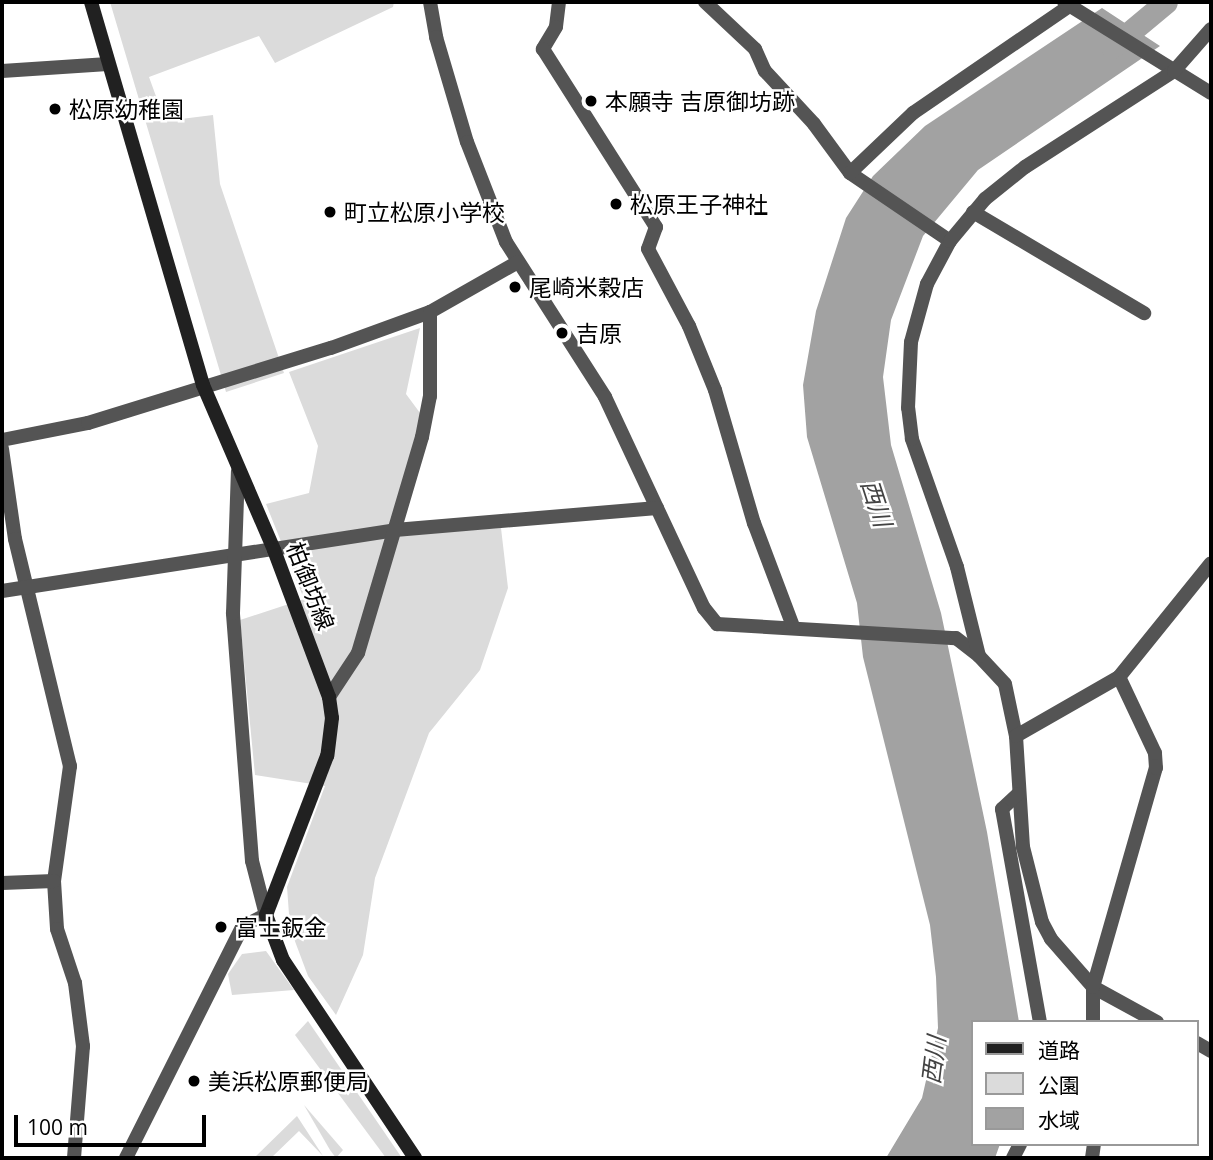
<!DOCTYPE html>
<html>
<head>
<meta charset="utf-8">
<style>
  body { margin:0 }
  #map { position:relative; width:1213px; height:1160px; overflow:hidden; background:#fff; font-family:"Open Sans","Noto Sans JP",sans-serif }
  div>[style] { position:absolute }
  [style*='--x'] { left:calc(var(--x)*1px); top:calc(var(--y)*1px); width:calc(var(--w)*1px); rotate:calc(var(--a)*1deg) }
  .green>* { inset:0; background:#dbdbdb }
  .water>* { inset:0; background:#a2a2a2 }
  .river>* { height:23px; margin:-11.5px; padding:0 11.5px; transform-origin:11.5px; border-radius:11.5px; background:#a2a2a2 }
  .minor>* { height:14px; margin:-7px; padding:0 7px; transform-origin:7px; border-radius:7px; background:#545454 }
  .tertiary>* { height:14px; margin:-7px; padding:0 7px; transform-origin:7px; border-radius:7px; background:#545454 }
  .secondary>* { height:14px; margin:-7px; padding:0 7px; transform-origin:7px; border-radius:7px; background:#212121 }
  .dots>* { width:19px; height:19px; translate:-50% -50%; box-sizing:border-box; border:4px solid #fff; border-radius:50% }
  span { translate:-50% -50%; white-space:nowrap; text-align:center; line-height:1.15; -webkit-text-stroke:5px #fff; paint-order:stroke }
  .poi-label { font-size:23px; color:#000 }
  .left { translate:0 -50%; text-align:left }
  .street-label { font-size:23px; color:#000 }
  .water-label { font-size:24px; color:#434343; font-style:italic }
  .frame { position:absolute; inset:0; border:4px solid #000; pointer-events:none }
  .legend { position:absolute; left:971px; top:1020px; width:228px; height:126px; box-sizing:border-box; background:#fff; border:2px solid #999; margin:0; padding:9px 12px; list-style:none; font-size:21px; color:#000 }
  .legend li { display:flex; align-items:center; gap:14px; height:35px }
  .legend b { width:35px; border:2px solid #999 }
  .scale { position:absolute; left:14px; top:1115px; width:192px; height:32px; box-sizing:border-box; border:4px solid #000; border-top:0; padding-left:9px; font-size:21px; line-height:24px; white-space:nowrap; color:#000; -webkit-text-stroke:5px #fff; paint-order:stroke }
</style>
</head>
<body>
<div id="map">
  <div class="green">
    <i style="clip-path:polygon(110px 2px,394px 2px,393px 7px,275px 63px,259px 36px,149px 77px,165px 121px,213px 115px,220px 184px,284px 373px,226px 392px)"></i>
    <i style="clip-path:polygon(420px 328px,406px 394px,423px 417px,387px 536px,501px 528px,508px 588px,480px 670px,429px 733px,375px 878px,363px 955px,336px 1015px,308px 976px,290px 928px,287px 887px,325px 786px,255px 775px,240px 620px,304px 599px,266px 504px,309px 493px,318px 446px,289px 372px)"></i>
    <i style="clip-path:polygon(266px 951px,294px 990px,232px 995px,228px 974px,242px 954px)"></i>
    <i style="clip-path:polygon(308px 1021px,402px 1158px,386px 1158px,295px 1035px)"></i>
    <i style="clip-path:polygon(304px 1105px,343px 1150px,336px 1158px,330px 1150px)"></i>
    <i style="clip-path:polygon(297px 1116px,323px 1156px,299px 1131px,271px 1158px,254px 1158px)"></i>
  </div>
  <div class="water">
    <i style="clip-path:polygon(1102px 8px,1160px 46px,978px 170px,923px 236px,891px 320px,883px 377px,891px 445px,941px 613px,987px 832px,1019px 1022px,973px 1022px,973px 1144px,1000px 1144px,995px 1158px,886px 1158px,922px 1098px,938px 1028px,936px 977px,930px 925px,863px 657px,857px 603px,807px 437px,803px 385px,816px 311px,846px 218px,873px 176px,925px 126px)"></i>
  </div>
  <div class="river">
    <i style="--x:1112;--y:47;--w:70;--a:-39.8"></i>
  </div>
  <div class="minor">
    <i style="--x:430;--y:2;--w:36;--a:80"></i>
    <i style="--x:436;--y:37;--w:109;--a:73.6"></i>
    <i style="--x:467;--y:142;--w:107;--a:68.7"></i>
    <i style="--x:506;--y:242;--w:184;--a:57.4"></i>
    <i style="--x:605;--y:397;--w:233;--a:64.9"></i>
    <i style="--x:704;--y:608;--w:21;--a:51"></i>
    <i style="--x:717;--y:624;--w:239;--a:3.4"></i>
    <i style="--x:956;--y:638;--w:29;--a:38"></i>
    <i style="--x:979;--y:656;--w:38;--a:47"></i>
    <i style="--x:1005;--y:684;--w:53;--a:78.1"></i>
    <i style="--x:1016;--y:736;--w:111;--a:86.4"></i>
    <i style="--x:1023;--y:847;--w:77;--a:75.8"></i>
    <i style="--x:1042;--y:922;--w:19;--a:62"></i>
    <i style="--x:1051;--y:939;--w:64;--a:48.8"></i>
    <i style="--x:1093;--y:987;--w:73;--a:28.7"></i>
    <i style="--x:559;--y:2;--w:25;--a:97"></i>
    <i style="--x:556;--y:27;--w:26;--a:121"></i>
    <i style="--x:543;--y:49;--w:211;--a:57.6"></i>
    <i style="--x:656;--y:227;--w:23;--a:110"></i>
    <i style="--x:648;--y:249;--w:87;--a:62"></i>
    <i style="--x:689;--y:326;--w:69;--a:67.9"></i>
    <i style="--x:715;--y:390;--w:139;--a:73.7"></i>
    <i style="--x:754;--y:523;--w:110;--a:69.3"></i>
    <i style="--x:705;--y:2;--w:69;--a:43.2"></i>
    <i style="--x:755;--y:49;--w:24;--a:66"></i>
    <i style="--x:765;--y:71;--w:72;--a:47.2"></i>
    <i style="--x:814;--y:124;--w:61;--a:53.7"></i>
    <i style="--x:850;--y:173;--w:121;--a:34.2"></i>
    <i style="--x:2;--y:71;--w:106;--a:-3.8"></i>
    <i style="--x:850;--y:173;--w:87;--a:-43.6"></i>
    <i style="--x:913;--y:113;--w:189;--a:-34.4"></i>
    <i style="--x:973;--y:212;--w:199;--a:30.6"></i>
    <i style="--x:2;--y:440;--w:88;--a:-11.2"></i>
    <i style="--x:88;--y:423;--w:254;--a:-17.2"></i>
    <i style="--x:331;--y:348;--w:105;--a:-20"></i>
    <i style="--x:430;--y:312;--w:101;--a:-29.6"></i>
    <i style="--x:2;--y:449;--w:91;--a:81.8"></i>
    <i style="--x:15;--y:539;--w:234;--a:76.4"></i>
    <i style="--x:70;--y:766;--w:116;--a:97.9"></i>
    <i style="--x:54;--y:881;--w:48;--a:86.4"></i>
    <i style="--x:57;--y:929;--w:57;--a:71.6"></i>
    <i style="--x:75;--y:983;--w:64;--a:82.8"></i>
    <i style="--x:83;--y:1046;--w:112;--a:94.6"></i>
    <i style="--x:2;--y:591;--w:398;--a:-8.8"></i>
    <i style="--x:395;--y:530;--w:263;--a:-4.8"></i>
    <i style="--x:329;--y:697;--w:53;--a:-56.6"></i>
    <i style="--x:358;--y:653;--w:225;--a:-73.5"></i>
    <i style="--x:422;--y:437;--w:42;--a:-79"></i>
    <i style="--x:430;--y:396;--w:84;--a:-90"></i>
    <i style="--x:1016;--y:736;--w:119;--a:-29.8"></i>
    <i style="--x:1119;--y:677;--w:146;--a:-51.1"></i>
    <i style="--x:1018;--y:794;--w:22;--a:137"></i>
    <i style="--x:1002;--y:809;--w:216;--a:79.9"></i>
    <i style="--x:2;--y:883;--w:52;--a:-2.2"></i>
    <i style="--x:1093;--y:1022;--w:35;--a:-90"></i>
    <i style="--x:1093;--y:987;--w:228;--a:-74"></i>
    <i style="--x:1156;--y:768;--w:15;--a:-94"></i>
    <i style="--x:1155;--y:753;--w:84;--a:-115.3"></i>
    <i style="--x:1197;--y:1043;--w:16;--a:30"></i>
    <i style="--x:126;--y:1158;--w:258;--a:-63.3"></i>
    <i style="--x:242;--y:927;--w:27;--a:-27"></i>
    <i style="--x:266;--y:915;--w:56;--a:-104.5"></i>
    <i style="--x:252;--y:861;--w:249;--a:-94.4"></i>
    <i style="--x:233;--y:613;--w:142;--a:-88"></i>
    <i style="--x:1013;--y:1158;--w:16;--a:-63"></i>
    <i style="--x:1092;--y:1158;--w:14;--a:-82"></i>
  </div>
  <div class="tertiary">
    <i style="--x:1064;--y:2;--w:173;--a:31.8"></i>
    <i style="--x:979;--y:656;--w:92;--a:-103.9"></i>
    <i style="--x:957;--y:567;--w:136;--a:-109.4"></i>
    <i style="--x:912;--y:439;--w:31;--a:-97"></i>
    <i style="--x:908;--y:408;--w:66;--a:-87.4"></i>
    <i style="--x:911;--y:342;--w:60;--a:-74.6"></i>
    <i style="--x:927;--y:284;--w:49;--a:-61.9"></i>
    <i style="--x:950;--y:241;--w:55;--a:-50.2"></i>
    <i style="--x:985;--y:199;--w:51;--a:-38.7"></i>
    <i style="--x:1025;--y:167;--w:177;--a:-32.8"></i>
    <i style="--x:1174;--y:71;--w:56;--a:-48.6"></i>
  </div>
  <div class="secondary">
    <i style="--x:91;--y:2;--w:399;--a:73.7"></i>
    <i style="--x:203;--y:385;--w:180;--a:66.7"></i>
    <i style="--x:274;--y:550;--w:157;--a:69.5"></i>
    <i style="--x:329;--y:697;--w:21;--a:82"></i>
    <i style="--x:332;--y:718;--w:38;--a:97"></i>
    <i style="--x:327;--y:756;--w:170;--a:111"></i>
    <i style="--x:266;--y:915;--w:48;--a:69.3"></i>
    <i style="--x:283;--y:960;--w:238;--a:56.3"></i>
  </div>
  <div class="dots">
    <i style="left:591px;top:101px;background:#000"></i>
    <i style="left:55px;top:109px;background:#000"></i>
    <i style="left:616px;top:204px;background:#000"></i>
    <i style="left:330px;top:212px;background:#000"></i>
    <i style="left:515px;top:287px;background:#000"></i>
    <i style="left:562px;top:333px;background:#000"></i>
    <i style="left:221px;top:927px;background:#000"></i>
    <i style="left:194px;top:1081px;background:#000"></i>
  </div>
  <div class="poi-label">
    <span class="left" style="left:605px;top:101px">本願寺 吉原御坊跡</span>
    <span class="left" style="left:69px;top:109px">松原幼稚園</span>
    <span class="left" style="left:630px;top:204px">松原王子神社</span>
    <span class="left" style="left:344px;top:212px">町立松原小学校</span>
    <span class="left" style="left:529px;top:287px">尾崎米穀店</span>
    <span class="left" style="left:576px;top:333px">吉原</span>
    <span class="left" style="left:235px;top:927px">富士鈑金</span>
    <span class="left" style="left:208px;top:1081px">美浜松原郵便局</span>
  </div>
  <div class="street-label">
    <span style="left:311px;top:586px;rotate:69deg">柏御坊線</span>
  </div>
  <div class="water-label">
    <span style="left:877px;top:503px;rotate:72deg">西川</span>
    <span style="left:933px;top:1060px;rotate:-83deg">西川</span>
  </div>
  <div class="frame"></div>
  <ul class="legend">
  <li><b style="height:9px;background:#212121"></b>道路</li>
  <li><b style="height:19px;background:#dbdbdb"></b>公園</li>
  <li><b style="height:19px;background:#a2a2a2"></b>水域</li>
  </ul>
  <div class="scale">100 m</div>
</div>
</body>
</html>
